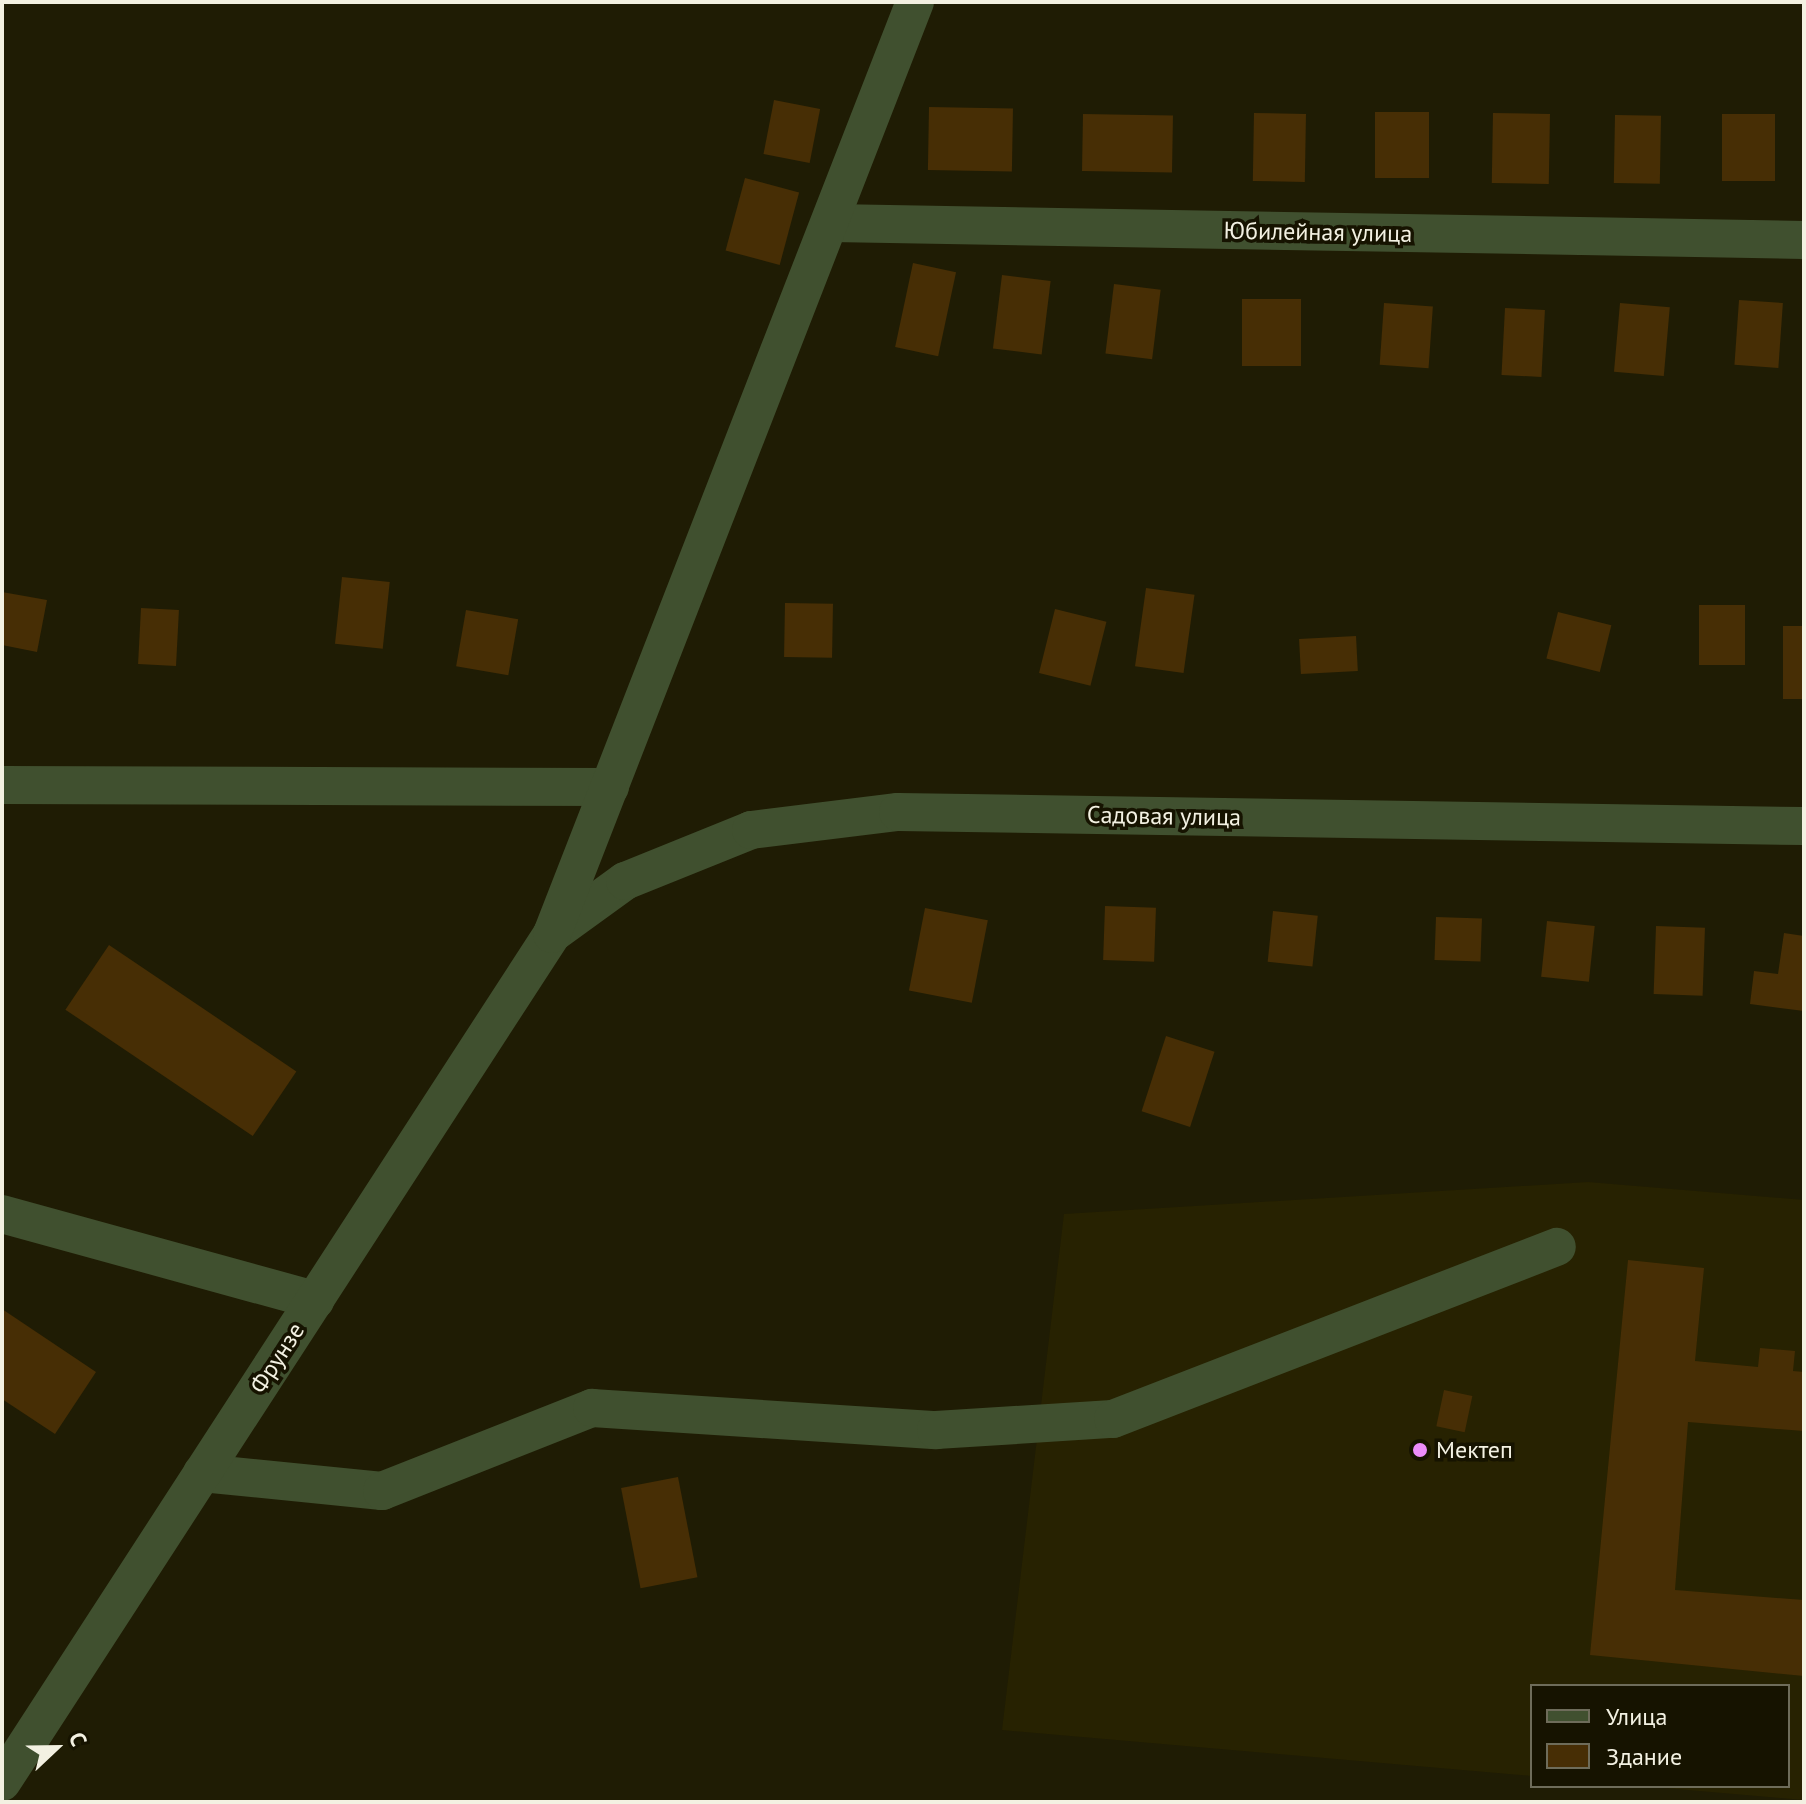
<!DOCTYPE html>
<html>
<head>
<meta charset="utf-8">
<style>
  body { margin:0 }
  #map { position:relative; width:1806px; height:1804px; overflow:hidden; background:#1f1c04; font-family:"PT Sans",sans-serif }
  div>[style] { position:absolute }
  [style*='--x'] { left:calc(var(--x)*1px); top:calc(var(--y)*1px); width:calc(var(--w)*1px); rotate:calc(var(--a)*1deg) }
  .built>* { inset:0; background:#272201 }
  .building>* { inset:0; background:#472e05; transform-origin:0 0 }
  .minor>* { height:38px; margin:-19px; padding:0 19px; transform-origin:19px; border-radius:19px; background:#40502f }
  .dots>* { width:22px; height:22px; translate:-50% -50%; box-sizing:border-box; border:4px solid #161300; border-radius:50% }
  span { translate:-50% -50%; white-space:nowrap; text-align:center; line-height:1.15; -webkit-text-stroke:7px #161300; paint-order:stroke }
  .street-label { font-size:24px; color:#f3f1e2 }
  .poi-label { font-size:24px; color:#f3f1e2 }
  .left { translate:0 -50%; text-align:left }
  .frame { position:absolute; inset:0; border:4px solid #f3f1e2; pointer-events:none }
  .legend { position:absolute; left:1530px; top:1684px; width:260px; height:104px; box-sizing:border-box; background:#161300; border:2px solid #6e6c5a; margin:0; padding:10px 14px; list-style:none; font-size:24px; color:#f3f1e2 }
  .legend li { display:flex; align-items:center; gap:16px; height:40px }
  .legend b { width:40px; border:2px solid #6e6c5a }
  .north { position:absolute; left:16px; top:1708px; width:80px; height:80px; -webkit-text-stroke:6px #161300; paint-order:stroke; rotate:68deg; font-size:22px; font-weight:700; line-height:32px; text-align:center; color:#f3f1e2 }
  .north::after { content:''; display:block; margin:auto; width:28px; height:36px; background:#f3f1e2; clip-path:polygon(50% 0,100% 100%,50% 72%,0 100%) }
</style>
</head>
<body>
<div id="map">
  <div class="built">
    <i style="clip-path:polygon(1588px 1182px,1804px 1200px,1804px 1800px,1642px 1786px,1788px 1786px,1788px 1686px,1532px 1686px,1532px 1776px,1002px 1730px,1064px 1214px)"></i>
  </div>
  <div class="building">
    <i style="left:774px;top:100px;width:47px;height:55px;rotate:11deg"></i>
    <i style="left:929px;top:107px;width:84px;height:63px;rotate:1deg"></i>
    <i style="left:1375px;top:112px;width:54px;height:66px"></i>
    <i style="left:1254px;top:113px;width:52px;height:68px;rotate:1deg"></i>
    <i style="left:1493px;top:113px;width:57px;height:70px;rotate:1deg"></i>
    <i style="left:1083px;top:114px;width:90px;height:57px;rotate:1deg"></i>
    <i style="left:1722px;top:114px;width:53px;height:67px"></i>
    <i style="left:1615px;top:115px;width:46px;height:68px;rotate:1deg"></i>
    <i style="left:745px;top:178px;width:56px;height:75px;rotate:15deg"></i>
    <i style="left:913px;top:263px;width:44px;height:86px;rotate:12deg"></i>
    <i style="left:1002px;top:275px;width:49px;height:74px;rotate:7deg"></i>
    <i style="left:1114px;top:284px;width:47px;height:70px;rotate:7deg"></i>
    <i style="left:1242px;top:299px;width:59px;height:67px"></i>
    <i style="left:1739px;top:300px;width:44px;height:65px;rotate:4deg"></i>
    <i style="left:1384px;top:303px;width:49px;height:62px;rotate:4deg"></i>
    <i style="left:1620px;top:303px;width:50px;height:69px;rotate:5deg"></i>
    <i style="left:1505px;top:308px;width:40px;height:67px;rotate:3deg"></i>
    <i style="left:342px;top:577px;width:48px;height:67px;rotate:6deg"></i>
    <i style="left:1146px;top:588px;width:49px;height:79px;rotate:8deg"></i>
    <i style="clip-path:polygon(2px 592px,47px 600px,37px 652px,2px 645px)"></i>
    <i style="left:785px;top:603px;width:48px;height:54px;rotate:1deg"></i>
    <i style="left:1699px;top:605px;width:46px;height:60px"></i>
    <i style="left:141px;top:608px;width:38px;height:56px;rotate:3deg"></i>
    <i style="left:1055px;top:609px;width:53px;height:66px;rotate:14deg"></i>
    <i style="left:466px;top:610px;width:53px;height:57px;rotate:10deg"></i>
    <i style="left:1558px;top:612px;width:55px;height:48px;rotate:14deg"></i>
    <i style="left:1804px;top:626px;width:73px;height:21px;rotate:90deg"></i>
    <i style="left:1356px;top:636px;width:35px;height:57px;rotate:87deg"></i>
    <i style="left:1105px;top:906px;width:51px;height:54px;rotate:2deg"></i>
    <i style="left:925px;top:908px;width:64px;height:84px;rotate:11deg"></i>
    <i style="left:1273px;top:911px;width:45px;height:51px;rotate:6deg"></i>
    <i style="left:1436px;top:917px;width:46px;height:43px;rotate:2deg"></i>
    <i style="left:1547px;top:921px;width:48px;height:56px;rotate:6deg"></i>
    <i style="left:1656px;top:926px;width:49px;height:68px;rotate:2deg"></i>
    <i style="clip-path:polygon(1784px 933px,1804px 936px,1804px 1011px,1750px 1004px,1754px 971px,1778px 974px)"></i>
    <i style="left:109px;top:945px;width:226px;height:78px;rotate:34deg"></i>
    <i style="left:1166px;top:1036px;width:51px;height:79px;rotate:18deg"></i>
    <i style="clip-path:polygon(1628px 1260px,1704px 1268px,1695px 1361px,1758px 1367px,1760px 1348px,1795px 1351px,1793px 1371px,1804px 1372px,1804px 1431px,1688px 1422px,1675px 1590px,1804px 1600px,1804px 1676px,1590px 1655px)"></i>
    <i style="clip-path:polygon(2px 1309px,96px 1372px,55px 1434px,2px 1399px)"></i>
    <i style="left:1444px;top:1390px;width:29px;height:37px;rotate:12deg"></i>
    <i style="left:678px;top:1477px;width:102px;height:58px;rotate:79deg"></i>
  </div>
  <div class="minor">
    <i style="--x:832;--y:223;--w:972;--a:1"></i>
    <i style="--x:2;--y:785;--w:608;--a:0.19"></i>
    <i style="--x:552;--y:934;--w:90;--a:-36"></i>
    <i style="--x:625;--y:881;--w:136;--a:-22"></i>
    <i style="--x:751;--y:830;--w:148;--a:-7"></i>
    <i style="--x:898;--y:812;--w:906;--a:0.89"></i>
    <i style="--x:2;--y:1214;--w:325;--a:15.4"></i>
    <i style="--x:202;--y:1473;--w:181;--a:5.7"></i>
    <i style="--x:382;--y:1491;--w:226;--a:-21.6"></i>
    <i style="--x:592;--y:1408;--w:345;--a:3.7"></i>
    <i style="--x:936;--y:1430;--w:177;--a:-3.6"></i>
    <i style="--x:1113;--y:1419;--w:476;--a:-21.2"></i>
    <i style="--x:2;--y:1782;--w:1011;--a:-57.03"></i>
    <i style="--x:552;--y:934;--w:1000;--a:-68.72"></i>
  </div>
  <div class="dots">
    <i style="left:1420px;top:1450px;background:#ec8cfa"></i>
  </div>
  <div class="street-label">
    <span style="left:1318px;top:232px;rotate:1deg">Юбилейная улица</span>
    <span style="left:1164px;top:816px;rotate:1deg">Садовая улица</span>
    <span style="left:277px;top:1358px;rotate:-57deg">Фрунзе</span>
  </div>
  <div class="poi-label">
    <span class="left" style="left:1436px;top:1450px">Мектеп</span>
  </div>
  <div class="frame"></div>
  <ul class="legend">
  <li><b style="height:10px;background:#40502f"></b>Улица</li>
  <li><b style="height:22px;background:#472e05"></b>Здание</li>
  </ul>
  <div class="north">С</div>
</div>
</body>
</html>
